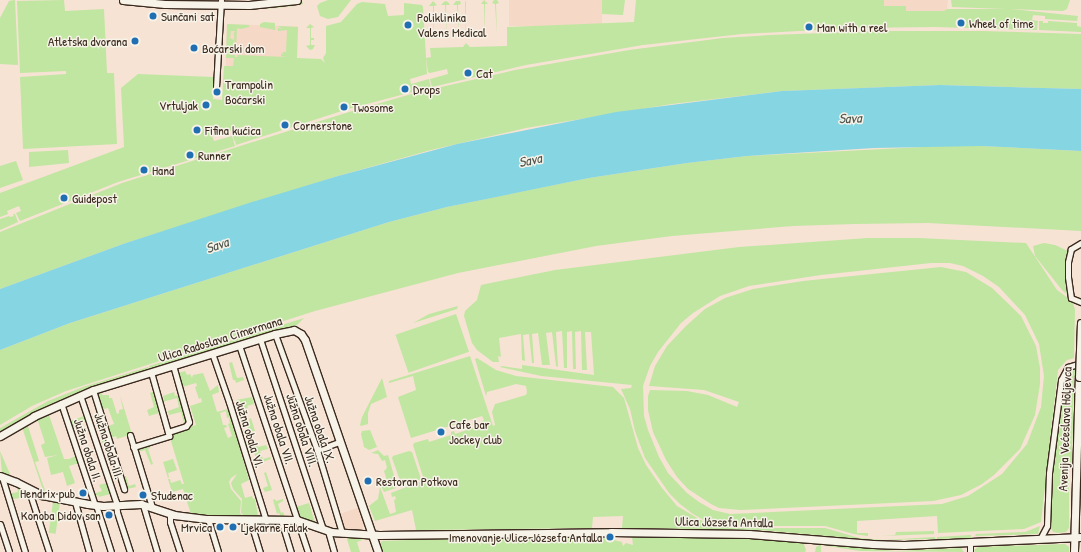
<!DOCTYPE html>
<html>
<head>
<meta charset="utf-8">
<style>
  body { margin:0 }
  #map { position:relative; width:1081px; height:552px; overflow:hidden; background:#f6e3d4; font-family:"Patrick Hand",sans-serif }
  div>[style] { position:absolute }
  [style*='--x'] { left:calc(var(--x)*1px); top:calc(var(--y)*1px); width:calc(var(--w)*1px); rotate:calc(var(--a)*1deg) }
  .built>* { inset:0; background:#f5d8c6; transform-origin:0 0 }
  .green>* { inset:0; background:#c0e6a1; transform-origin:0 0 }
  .water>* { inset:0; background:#86d5e3 }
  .roads { filter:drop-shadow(1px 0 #3b2a1e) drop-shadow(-1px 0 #3b2a1e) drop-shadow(0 1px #3b2a1e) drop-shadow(0 -1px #3b2a1e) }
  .street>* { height:5px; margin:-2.5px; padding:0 2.5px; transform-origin:2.5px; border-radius:2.5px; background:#f7f3e8 }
  .secondary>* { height:7px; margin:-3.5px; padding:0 3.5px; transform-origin:3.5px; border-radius:3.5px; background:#f7f3e8 }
  .bridges { filter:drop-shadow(1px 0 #3b2a1e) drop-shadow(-1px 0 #3b2a1e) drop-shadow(0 1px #3b2a1e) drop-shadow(0 -1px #3b2a1e) }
  .secondary-bridge>* { height:7px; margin:-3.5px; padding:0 3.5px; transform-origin:3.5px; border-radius:3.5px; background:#f7f3e8 }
  .dots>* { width:11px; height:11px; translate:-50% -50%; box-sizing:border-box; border:2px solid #f7f3e8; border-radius:50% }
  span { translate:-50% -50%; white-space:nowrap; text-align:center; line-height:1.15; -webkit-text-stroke:3px #f7f3e8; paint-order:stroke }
  .poi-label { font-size:13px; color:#3b2a1e }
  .left { translate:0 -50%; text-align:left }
  .right { translate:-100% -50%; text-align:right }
  .street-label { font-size:13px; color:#3b2a1e }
  .water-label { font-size:14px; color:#4e554f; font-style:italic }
</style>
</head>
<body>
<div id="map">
  <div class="built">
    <i style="left:509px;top:0;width:93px;height:26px"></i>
    <i style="clip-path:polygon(884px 0,948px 0,947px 9px,944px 11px,906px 11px,905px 6px,884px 6px)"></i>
    <i style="left:227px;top:24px;width:71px;height:42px;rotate:2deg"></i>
    <i style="clip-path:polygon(360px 507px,365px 522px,362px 530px,346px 532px,340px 514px)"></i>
  </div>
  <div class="green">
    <i style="clip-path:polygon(15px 0,18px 65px,0 64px,0 18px,9px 1px)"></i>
    <i style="clip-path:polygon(64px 0,65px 11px,104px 9px,107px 73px,114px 73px,117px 144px,23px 149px,20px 77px,66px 74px,66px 71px,20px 73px,17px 1px)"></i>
    <i style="clip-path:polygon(328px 0,351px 0,338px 17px,328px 19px,320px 16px,317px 6px,320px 3px)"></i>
    <i style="clip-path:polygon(484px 0,488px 4px,485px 4px,485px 35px,484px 4px,481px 4px)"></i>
    <i style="clip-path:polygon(494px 0,497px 0,499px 3px,496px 4px,497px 35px,495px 4px,492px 3px)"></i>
    <i style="clip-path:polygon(602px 0,625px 0,623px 15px,602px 14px)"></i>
    <i style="clip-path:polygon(636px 0,884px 0,884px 6px,906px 6px,906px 11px,944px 11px,947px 9px,1011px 9px,1078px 16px,1077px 21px,1045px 19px,1045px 16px,1033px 15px,1032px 20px,1038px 21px,1037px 30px,935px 27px,856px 28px,742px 34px,643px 45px,526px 65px,432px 87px,430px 79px,448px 74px,447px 69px,430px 73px,428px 72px,426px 58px,431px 57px,430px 48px,463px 47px,466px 43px,470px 47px,507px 46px,507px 27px,634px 22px)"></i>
    <i style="clip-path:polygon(951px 0,1070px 0,1067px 9px,1063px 11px,952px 7px)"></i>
    <i style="clip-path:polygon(302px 1px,303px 4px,294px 6px,266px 9px)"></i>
    <i style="clip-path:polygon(433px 1px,437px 5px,434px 6px,434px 36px,433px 6px,429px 6px)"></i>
    <i style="clip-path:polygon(445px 1px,448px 2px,450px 5px,446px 5px,447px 36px,445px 5px,441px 5px)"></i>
    <i style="clip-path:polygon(456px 1px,460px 1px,461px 4px,458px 5px,459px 36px,457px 5px,453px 5px)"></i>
    <i style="clip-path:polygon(465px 1px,466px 2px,466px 40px,466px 39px)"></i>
    <i style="clip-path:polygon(362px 2px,385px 4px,388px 16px,404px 15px,404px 3px,422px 5px,423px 7px,427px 74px,410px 79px,411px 84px,429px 79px,431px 87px,348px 109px,236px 145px,235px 141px,238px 140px,234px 141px,233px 136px,251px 130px,249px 125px,222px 133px,220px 127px,218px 134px,212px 136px,214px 141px,232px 136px,235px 146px,118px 182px,20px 221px,16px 213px,21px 211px,19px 206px,7px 211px,8px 214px,0 217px,0 193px,124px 147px,121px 88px,138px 74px,214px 77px,213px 99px,222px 100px,224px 66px,233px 66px,234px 58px,226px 58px,227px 24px,249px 25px,249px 27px,241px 29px,237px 28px,236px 50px,242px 51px,242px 54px,235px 52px,234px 34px,233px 36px,235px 31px,231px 31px,230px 38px,234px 40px,231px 55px,235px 55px,235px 57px,237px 57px,238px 55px,287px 57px,281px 56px,281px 53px,282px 55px,283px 52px,286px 52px,287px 30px,278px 31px,278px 28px,282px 29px,278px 26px,298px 27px,297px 58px,321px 59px,325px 63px,323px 58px,326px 53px,326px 26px,341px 22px,357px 4px)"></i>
    <i style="clip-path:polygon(1039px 21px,1043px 21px,1043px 23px,1048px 23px,1048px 21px,1077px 23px,1077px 26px,1081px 27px,1081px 32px,1039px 30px)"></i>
    <i style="clip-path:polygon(264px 22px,275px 23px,275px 30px,260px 27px,260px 24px)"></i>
    <i style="clip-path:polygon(310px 24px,314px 27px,311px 28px,311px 38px,314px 38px,314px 40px,311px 40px,311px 45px,315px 45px,313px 49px,310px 50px,306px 46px,310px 45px,310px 28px,306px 28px)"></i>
    <i style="clip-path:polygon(882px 31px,982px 31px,1081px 34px,1081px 89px,940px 85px,782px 91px,672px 104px,526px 128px,431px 150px,338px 176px,123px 244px,0 289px,0 232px,122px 183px,349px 112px,415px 93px,515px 70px,629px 50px,723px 38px,770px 35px)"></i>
    <i style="clip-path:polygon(942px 146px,981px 146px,1081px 151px,1081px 231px,928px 223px,854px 224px,793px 226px,733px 231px,672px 236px,596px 246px,458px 273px,315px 311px,66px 391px,32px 406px,0 425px,0 350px,70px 323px,389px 222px,447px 207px,524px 191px,589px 178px,687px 163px,747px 156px)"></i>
    <i style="clip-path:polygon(68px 150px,69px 163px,29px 167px,29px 152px)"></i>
    <i style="clip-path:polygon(16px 161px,23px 180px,0 188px,0 166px)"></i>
    <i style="clip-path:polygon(13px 214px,15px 214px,18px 222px,0 230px,0 219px,9px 216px,10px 217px,14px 216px)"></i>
    <i style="clip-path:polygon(evenodd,868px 238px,918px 238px,1026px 243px,1057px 290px,1072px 301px,1075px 309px,1074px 358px,1067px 360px,1058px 370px,1041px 522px,1024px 529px,938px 533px,937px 516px,857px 521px,857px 533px,868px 533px,868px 536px,854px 534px,825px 526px,743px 526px,711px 524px,693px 514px,680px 504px,669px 493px,645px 458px,635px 431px,630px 409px,621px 389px,631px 388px,632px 385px,541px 376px,500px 367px,502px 366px,522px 369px,522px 365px,594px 375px,591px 332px,585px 332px,587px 370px,582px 370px,581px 331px,575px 332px,576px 369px,573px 369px,572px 331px,567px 332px,567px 368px,564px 368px,562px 331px,556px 332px,558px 367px,556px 366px,552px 332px,546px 333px,550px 365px,542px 365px,538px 333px,532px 334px,534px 363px,532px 363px,529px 334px,523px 335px,525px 361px,522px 360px,521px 334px,499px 338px,501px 357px,498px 356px,499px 362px,493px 362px,477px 350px,472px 343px,464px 316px,465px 311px,477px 300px,481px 285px,555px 270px,739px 247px,868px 238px,931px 263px,950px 263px,963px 266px,983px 276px,999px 287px,1025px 315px,1039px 344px,1044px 376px,1041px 407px,1027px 444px,1002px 474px,968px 496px,942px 504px,730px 514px,713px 510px,699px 502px,687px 493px,668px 473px,659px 457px,648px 430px,644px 416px,643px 386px,650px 366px,658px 352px,681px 323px,693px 313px,720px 296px,749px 286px,821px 275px,931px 263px)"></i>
    <i style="clip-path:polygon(1044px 243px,1055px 245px,1068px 251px,1068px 295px,1062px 290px,1035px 256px,1033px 246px)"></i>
    <i style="clip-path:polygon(941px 267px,966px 272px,992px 288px,1021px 316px,1036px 346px,1040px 368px,1040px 384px,1035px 415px,1020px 449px,994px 475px,982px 484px,961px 495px,933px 501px,740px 510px,719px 508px,711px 504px,688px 489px,677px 477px,666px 460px,653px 432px,648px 410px,648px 396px,650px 390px,687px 391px,708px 395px,737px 407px,739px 402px,704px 390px,649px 386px,655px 366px,667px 346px,686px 326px,705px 309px,725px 298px,753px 289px,803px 281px)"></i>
    <i style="clip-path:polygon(458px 306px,457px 309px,413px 323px,429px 314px)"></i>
    <i style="left:456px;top:314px;width:40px;height:64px;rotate:71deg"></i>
    <i style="clip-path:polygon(304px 318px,297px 325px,150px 369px,149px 366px)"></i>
    <i style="clip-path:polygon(470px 356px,493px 426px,495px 425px,492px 412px,495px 404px,526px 395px,527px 392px,526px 386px,516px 384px,487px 392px,486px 396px,475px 359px,477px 358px,496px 370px,516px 376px,613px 387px,624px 398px,638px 448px,646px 465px,662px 488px,677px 506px,709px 525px,734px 528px,825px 528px,859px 538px,883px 540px,935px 537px,935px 539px,871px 540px,758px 530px,622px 528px,623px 516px,593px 517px,592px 528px,416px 530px,412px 510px,375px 521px,369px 506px,378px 499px,380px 487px,390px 514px,396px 512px,394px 500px,396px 499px,395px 496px,392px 497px,391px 493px,424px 480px,413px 445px,414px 443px,428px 439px,429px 442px,451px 435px,451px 432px,454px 431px,455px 434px,479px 426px,479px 423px,484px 420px,482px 416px,411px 438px,398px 397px,416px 390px,413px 376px,389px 383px,389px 381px)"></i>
    <i style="clip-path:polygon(232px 362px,237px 378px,243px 377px,244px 380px,236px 383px,235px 380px,233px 380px,229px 363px)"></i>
    <i style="clip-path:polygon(1081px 366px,1081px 377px,1074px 377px,1072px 460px,1069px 475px,1069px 528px,1066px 532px,1058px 533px,1053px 532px,1051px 528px,1049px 515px,1055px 443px,1064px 379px,1070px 369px)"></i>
    <i style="clip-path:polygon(148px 367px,149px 370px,53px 404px,0 433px,0 428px,48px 401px,83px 387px)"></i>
    <i style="clip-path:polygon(185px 371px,187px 375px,190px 374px,192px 378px,193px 375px,203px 373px,210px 391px,218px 385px,219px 392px,212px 395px,217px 412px,228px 409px,231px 417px,227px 418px,226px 411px,220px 413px,223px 425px,226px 425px,227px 427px,224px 428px,228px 438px,232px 436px,228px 424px,230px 423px,229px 419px,231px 418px,249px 480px,241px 484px,245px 498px,252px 496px,253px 499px,255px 499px,258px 516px,245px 517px,241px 513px,242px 499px,233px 489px,231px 483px,237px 474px,231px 478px,229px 482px,231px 489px,241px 501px,240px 513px,243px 518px,191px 514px,183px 489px,172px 492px,168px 479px,170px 479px,171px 483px,180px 480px,182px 484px,184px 484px,170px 438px,172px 437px,171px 433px,196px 425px,190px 406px,202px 402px,201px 398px,199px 399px,195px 387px,197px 386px,196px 383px,182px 387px,178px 373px)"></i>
    <i style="clip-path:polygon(382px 378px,387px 397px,371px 404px,368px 413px,368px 424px,361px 426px,360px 425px,362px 417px)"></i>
    <i style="clip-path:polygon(109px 389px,101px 392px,102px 395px,109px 395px,109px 398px,112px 398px,117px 414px,119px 413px,119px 410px,123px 409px,120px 395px,132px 434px,117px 439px,116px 436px,110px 438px,105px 423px,106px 422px,108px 426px,114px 424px,108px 408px,100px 410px,95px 393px)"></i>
    <i style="clip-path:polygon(153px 392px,159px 413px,149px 416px,147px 410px,154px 407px,150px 393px)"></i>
    <i style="clip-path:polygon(174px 392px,175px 396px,178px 395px,186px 420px,184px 423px,181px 412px,169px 415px,168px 411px,179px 407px,177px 398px,162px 402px,161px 400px,164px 399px,163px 396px)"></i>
    <i style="clip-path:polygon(252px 397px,254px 404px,247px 406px,248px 408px,245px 409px,247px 413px,243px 414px,236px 400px)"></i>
    <i style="clip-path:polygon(48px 412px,64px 459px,69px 459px,76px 456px,79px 463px,69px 466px,75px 483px,67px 486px,63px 472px,51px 475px,47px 458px,58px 455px,45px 457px,41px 445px,45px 443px,37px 418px)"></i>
    <i style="clip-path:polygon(84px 416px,86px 421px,78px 423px,81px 432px,77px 433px,75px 427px,72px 428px,70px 421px)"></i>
    <i style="clip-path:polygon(251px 418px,255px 431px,252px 431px,254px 437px,251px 437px,247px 425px,250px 425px,249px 419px)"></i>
    <i style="clip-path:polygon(27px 423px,39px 461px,35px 462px,46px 493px,44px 493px,22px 427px)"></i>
    <i style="left:101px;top:425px;width:36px;height:4px;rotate:72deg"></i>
    <i style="clip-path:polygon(370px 430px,377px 447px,369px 450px,364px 447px,361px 434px,362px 431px)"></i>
    <i style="clip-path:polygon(252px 441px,253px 444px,256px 443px,258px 447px,266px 445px,268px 449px,260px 451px,263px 459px,270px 457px,271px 459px,257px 464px,253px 447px,248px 449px,250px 456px,248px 457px,244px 443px)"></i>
    <i style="clip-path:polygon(146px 444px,150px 445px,150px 448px,148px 449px,153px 464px,151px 465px,145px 450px,138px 452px,142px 468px,136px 448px,139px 450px,147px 447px)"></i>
    <i style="clip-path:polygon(378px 450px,384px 456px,388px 455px,395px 479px,387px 481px,384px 471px,387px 468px,385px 460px,382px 461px,378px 454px,371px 453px)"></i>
    <i style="clip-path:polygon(0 451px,10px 474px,9px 477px,2px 474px)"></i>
    <i style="clip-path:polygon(409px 451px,412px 452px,421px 479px,402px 486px,392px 458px,393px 456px)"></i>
    <i style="clip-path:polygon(173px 459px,177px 470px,168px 473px,169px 477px,168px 478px,163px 462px)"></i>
    <i style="clip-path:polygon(266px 472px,272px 490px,265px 492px,263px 488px,268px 486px,264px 473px)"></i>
    <i style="clip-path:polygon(126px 476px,129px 486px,135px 484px,136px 487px,127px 489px,122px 477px)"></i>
    <i style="clip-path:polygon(396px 482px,396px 488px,384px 492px,381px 486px)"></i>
    <i style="clip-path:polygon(106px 483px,110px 494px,99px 497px,98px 495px,94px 496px,93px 492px,96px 493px,102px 491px,99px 485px)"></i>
    <i style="clip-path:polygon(16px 485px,24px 489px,25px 497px,9px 500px,8px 494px,18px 492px)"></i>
    <i style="clip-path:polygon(275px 499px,276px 501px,283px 499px,283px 501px,278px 504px,281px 513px,283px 512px,285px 517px,281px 517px,279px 513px,277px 514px,273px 500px)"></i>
    <i style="left:53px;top:502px;width:7px;height:31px;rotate:8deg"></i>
    <i style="clip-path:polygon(309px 503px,315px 523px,299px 517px,296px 507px)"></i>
    <i style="clip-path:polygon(1040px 526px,1038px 534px,975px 536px,976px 534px,1025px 532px)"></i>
    <i style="clip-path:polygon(934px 531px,934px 534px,881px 536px,895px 535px,896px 532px)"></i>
    <i style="clip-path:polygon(971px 535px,971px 538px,937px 539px,937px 537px)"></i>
    <i style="clip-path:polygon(346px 536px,365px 537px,365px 539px,357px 542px,360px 552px,351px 552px)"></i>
    <i style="clip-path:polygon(520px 536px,609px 537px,610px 539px,622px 542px,623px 546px,626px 543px,633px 545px,632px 537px,777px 539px,803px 542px,806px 550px,805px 552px,381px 552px,380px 544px,382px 541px)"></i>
    <i style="clip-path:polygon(821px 544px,896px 551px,961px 548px,964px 552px,860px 551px,821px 545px,821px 552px,815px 552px,816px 547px)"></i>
    <i style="clip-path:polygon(1065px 544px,1069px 547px,1069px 552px,975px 552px,974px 550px,978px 547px)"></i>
  </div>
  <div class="water">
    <i style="clip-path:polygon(940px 85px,1081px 89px,1081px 151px,981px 146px,874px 148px,747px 156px,687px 163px,589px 178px,447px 207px,389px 222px,70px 323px,0 350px,0 289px,123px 244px,252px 202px,338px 176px,457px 144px,616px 112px,782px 91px)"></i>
  </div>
  <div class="roads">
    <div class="street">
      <i style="--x:216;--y:87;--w:87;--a:-86.7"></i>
      <i style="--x:1081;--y:243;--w:12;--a:149"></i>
      <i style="--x:1071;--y:249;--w:13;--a:103"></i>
      <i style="--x:1068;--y:262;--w:15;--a:90"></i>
      <i style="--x:1068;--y:277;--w:21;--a:82"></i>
      <i style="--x:1071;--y:298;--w:11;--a:22"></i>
      <i style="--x:275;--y:334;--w:123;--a:70.1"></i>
      <i style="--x:317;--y:450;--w:87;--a:73.2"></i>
      <i style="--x:260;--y:339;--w:200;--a:71.7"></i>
      <i style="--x:239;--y:345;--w:218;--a:71.6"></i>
      <i style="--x:212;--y:353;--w:52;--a:70.9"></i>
      <i style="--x:229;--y:402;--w:125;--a:72.7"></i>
      <i style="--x:93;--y:390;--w:104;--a:72.6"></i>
      <i style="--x:80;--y:395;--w:113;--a:71.4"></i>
      <i style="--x:116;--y:502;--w:10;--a:84"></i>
      <i style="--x:117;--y:512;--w:42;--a:72"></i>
      <i style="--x:61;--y:403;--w:108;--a:71.6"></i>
      <i style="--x:168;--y:432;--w:19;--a:-18"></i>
      <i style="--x:186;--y:426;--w:5;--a:-53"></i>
      <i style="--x:189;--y:422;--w:59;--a:-105.7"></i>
      <i style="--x:130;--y:435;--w:75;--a:73"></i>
      <i style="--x:133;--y:447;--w:38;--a:-17"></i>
      <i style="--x:169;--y:436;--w:66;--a:-105.7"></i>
      <i style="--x:317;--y:450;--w:23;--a:-20"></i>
      <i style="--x:2;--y:477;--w:78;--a:73"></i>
      <i style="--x:32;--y:491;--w:6;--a:99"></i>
      <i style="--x:31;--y:497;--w:58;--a:71.9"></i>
      <i style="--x:75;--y:502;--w:52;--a:74.4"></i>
      <i style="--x:96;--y:505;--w:49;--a:72.3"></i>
      <i style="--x:143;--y:505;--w:49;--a:73.4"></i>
      <i style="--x:170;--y:514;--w:8;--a:90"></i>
      <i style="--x:170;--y:522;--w:32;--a:72"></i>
      <i style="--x:208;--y:519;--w:34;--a:73"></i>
      <i style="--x:250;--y:520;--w:34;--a:73"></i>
      <i style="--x:281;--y:520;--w:34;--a:73"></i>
      <i style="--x:0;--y:524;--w:29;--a:72"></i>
      <i style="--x:328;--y:531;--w:22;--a:74"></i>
      <i style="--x:1040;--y:539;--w:15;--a:-62"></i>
      <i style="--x:1047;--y:526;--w:53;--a:-87.8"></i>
      <i style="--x:1049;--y:473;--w:94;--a:-82.6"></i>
      <i style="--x:1061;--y:380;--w:15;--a:-62"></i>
      <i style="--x:1068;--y:367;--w:14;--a:-17"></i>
      <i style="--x:970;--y:552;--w:9;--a:-90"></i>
    </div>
    <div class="secondary">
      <i style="--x:123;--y:0;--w:42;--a:5.4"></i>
      <i style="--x:165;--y:4;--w:84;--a:0.7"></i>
      <i style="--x:249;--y:5;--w:48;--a:-5.9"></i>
      <i style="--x:0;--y:436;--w:39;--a:-30"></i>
      <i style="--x:34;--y:416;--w:64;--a:-23.8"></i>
      <i style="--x:93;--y:390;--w:190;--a:-17.1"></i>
      <i style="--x:275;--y:334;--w:19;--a:-12"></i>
      <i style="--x:294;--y:330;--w:8;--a:30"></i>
      <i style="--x:301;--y:334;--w:7;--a:56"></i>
      <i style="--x:305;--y:340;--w:224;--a:71"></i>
      <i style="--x:0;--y:476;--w:17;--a:21"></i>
      <i style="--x:16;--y:482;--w:29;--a:27"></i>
      <i style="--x:42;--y:495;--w:47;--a:11.1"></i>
      <i style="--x:88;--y:504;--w:15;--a:8"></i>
      <i style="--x:103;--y:506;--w:38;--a:-3"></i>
      <i style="--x:141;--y:504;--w:35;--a:18"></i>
      <i style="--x:174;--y:515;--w:34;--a:7"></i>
      <i style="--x:208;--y:519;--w:89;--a:0.6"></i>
      <i style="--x:297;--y:520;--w:36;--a:19"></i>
      <i style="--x:331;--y:532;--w:48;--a:3.6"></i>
      <i style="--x:379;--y:535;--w:232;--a:-0.7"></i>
      <i style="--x:611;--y:532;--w:138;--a:0.8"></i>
      <i style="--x:749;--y:534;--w:124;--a:4.6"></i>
      <i style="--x:873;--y:544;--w:31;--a:2"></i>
      <i style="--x:904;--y:545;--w:177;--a:-2.6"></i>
      <i style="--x:1074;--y:552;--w:175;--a:-88.4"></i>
    </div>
  </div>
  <div class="bridges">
    <div class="secondary-bridge">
      <i style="--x:1079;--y:377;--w:54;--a:-87.9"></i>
    </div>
  </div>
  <div class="dots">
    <i style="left:153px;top:16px;background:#1f6fb2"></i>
    <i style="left:961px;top:23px;background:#1f6fb2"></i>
    <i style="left:408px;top:25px;background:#1f6fb2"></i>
    <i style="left:809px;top:27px;background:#1f6fb2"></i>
    <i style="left:135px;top:41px;background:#1f6fb2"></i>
    <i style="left:194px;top:48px;background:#1f6fb2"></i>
    <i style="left:468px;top:73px;background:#1f6fb2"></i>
    <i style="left:405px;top:89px;background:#1f6fb2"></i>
    <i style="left:217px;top:92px;background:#1f6fb2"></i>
    <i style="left:206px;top:105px;background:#1f6fb2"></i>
    <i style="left:344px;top:107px;background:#1f6fb2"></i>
    <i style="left:285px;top:125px;background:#1f6fb2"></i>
    <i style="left:197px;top:130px;background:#1f6fb2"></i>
    <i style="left:190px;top:155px;background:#1f6fb2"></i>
    <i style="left:144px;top:170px;background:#1f6fb2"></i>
    <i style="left:64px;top:198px;background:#1f6fb2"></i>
    <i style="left:441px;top:432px;background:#1f6fb2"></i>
    <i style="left:368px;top:481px;background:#1f6fb2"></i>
    <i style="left:83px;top:493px;background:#1f6fb2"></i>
    <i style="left:143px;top:495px;background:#1f6fb2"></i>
    <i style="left:109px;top:515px;background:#1f6fb2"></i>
    <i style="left:220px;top:527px;background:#1f6fb2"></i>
    <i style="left:233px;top:527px;background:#1f6fb2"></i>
    <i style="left:610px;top:537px;background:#1f6fb2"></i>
  </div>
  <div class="poi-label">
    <span class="left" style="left:161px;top:16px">Sunčani sat</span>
    <span class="left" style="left:417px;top:25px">Poliklinika<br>Valens Medical</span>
    <span class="left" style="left:969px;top:23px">Wheel of time</span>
    <span class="left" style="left:817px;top:27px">Man with a reel</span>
    <span class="right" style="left:127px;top:41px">Atletska dvorana</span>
    <span class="left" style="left:202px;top:48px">Boćarski dom</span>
    <span class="left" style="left:476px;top:73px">Cat</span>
    <span class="left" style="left:225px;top:92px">Trampolin<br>Boćarski</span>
    <span class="left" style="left:413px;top:89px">Drops</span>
    <span class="right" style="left:198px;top:105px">Vrtuljak</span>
    <span class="left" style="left:352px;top:107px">Twosome</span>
    <span class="left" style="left:293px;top:125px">Cornerstone</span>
    <span class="left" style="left:205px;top:130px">Fifina kućica</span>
    <span class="left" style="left:198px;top:155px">Runner</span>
    <span class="left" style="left:152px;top:170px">Hand</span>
    <span class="left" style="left:72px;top:198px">Guidepost</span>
    <span class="left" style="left:449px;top:432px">Cafe bar<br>Jockey club</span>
    <span class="left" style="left:376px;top:481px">Restoran Potkova</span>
    <span class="right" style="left:75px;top:493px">Hendrix pub</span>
    <span class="left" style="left:151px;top:495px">Studenac</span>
    <span class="right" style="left:101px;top:515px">Konoba Didov san</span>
    <span class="right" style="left:212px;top:527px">Mrvica</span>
    <span class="left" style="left:241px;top:527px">Ljekarne Falak</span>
    <span class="right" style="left:602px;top:537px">Imenovanje Ulice Józsefa Antalla</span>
  </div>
  <div class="street-label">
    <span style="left:220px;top:339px;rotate:-17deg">Ulica Radoslava Cimermana</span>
    <span style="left:279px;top:429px;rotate:72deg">Južna obala VII.</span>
    <span style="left:320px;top:429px;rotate:71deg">Južna obala IX.</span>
    <span style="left:1065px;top:429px;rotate:-88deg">Avenija Većeslava Holjevca</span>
    <span style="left:302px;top:430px;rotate:72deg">Južna obala VIII.</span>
    <span style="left:250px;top:434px;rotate:73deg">Južna obala VI.</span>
    <span style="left:109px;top:446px;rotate:72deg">Južna obala III.</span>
    <span style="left:88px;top:450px;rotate:72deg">Južna obala II.</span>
    <span style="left:724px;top:522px;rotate:1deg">Ulica Józsefa Antalla</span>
  </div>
  <div class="water-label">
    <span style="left:850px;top:118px;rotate:-2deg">Sava</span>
    <span style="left:530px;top:160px;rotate:-12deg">Sava</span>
    <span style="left:217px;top:245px;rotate:-19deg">Sava</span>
  </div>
</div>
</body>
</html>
